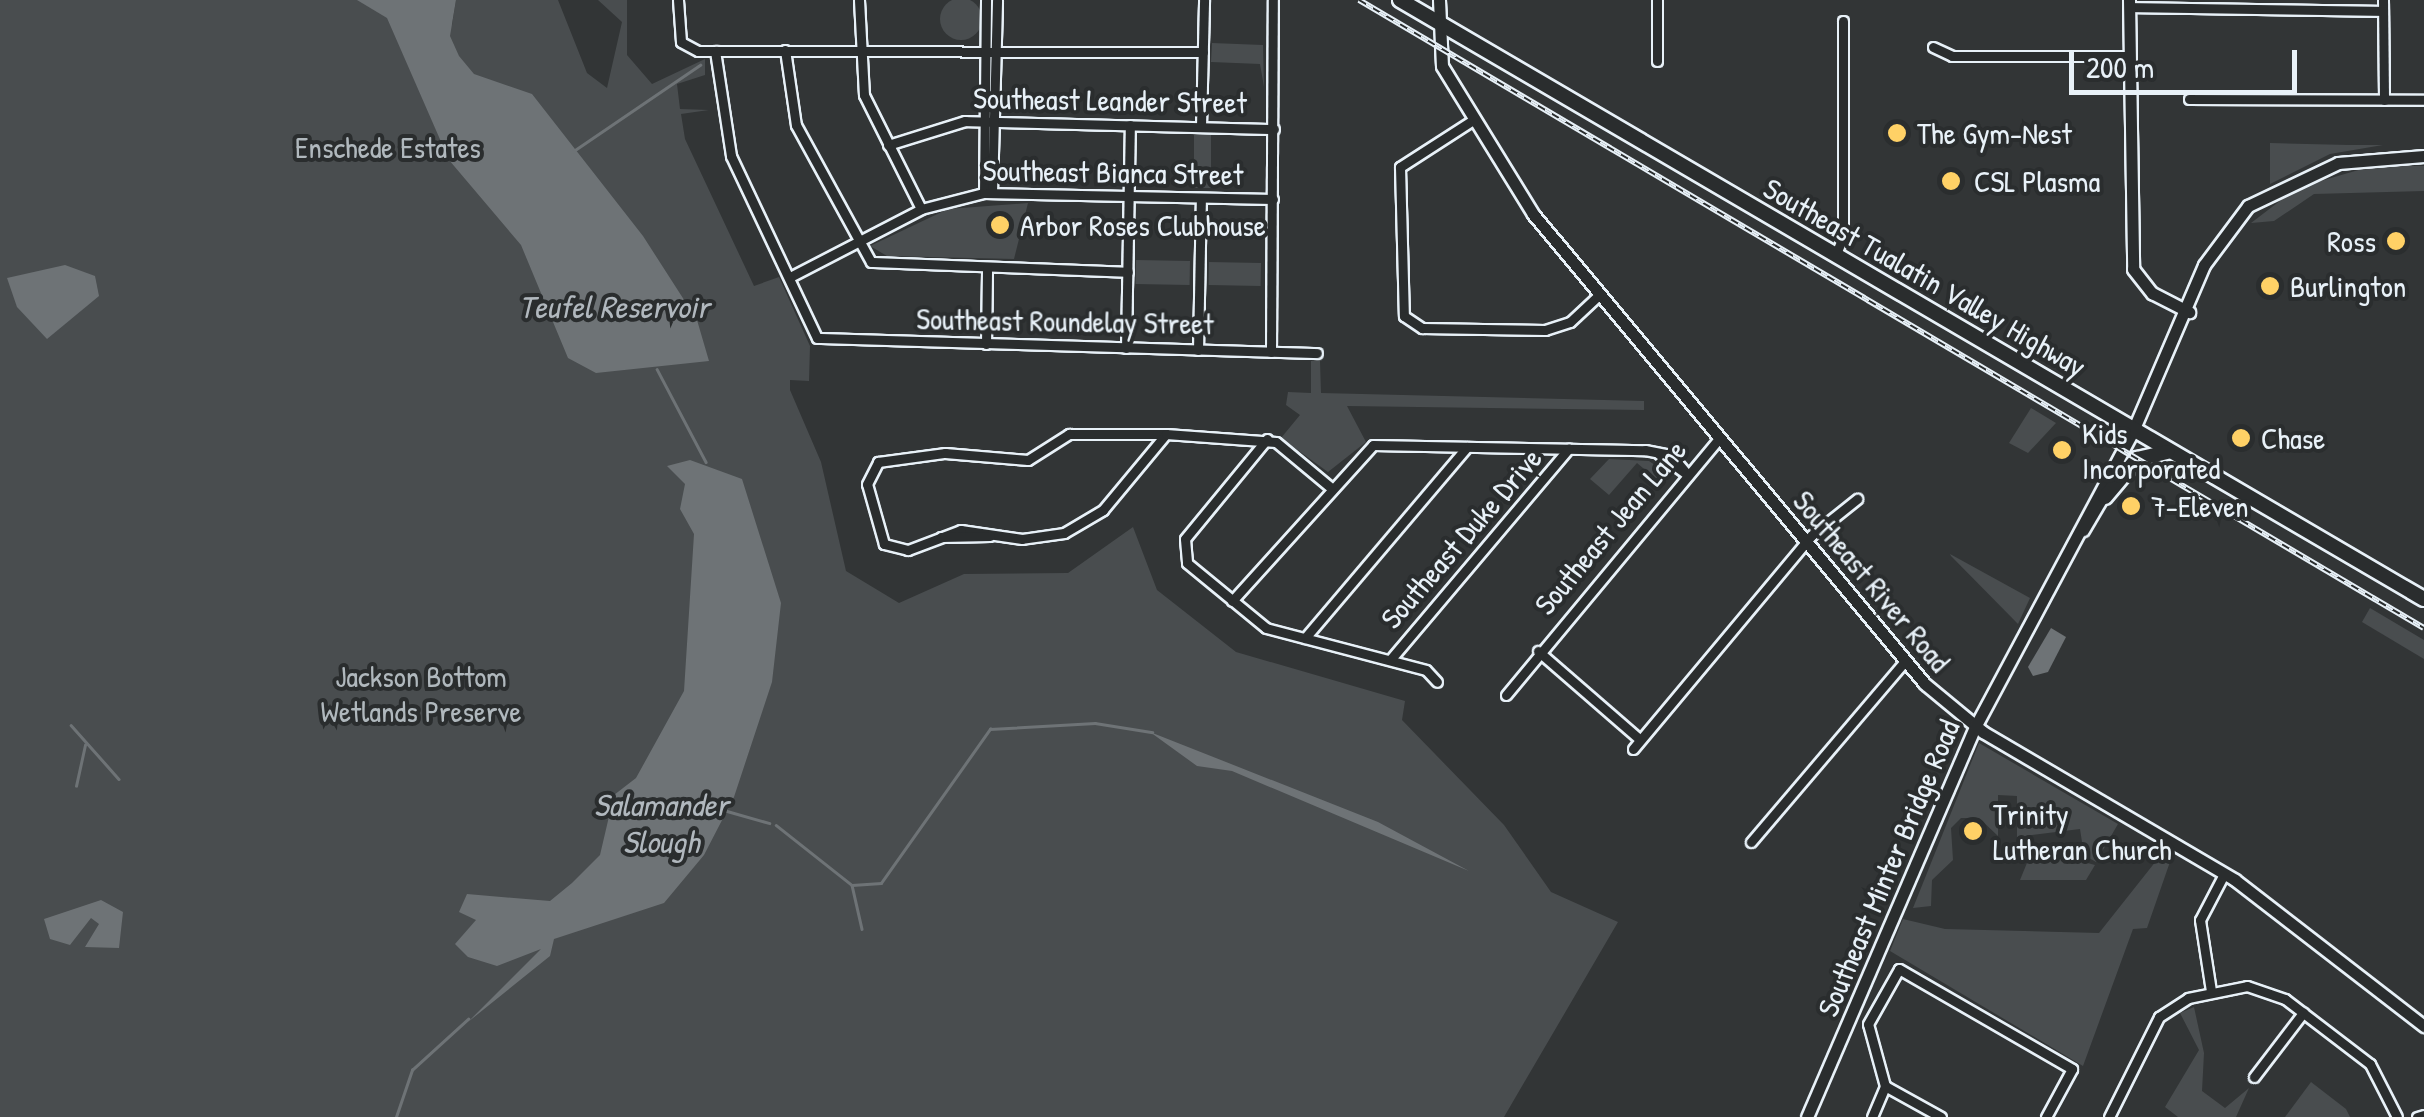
<!DOCTYPE html>
<html>
<head>
<meta charset="utf-8">
<style>
  body { margin:0 }
  #map { position:relative; width:2424px; height:1117px; overflow:hidden; background:#323536; font-family:"Patrick Hand",sans-serif }
  div>[style] { position:absolute }
  [style*='--x'] { left:calc(var(--x)*1px); top:calc(var(--y)*1px); width:calc(var(--w)*1px); rotate:calc(var(--a)*1deg) }
  .green>* { inset:0; background:#494d4f; transform-origin:0 0 }
  .round { border-radius:50% }
  .water>* { inset:0; background:#6e7376 }
  .stream>* { height:2.5px; margin:-1.25px; padding:0 1.25px; transform-origin:1.25px; border-radius:1.25px; background:#6e7376 }
  .roads { filter:drop-shadow(2px 0 #e8f1f8) drop-shadow(-2px 0 #e8f1f8) drop-shadow(0 2px #e8f1f8) drop-shadow(0 -2px #e8f1f8) }
  .street>* { height:9px; margin:-4.5px; padding:0 4.5px; transform-origin:4.5px; border-radius:4.5px; background:#2a2d2e }
  .secondary>* { height:11px; margin:-5.5px; padding:0 5.5px; transform-origin:5.5px; border-radius:5.5px; background:#2a2d2e }
  .primary>* { height:14px; margin:-7px; padding:0 7px; transform-origin:7px; border-radius:7px; background:#2a2d2e }
  .rail>* { height:6px; margin-top:-3px; transform-origin:0; background:repeating-linear-gradient(90deg,#2a2d2e 0 8px,#e8f1f8 0 16px); box-sizing:border-box; border-block:2px solid #e8f1f8 }
  .dots>* { width:28px; height:28px; translate:-50% -50%; box-sizing:border-box; border:5px solid #2a2d2e; border-radius:50% }
  span { translate:-50% -50%; white-space:nowrap; text-align:center; line-height:1.15; -webkit-text-stroke:8px #2a2d2e; paint-order:stroke }
  .street-label { font-size:30px; color:#e8f1f8 }
  .poi-label { font-size:30px; color:#e8f1f8 }
  .left { translate:0 -50%; text-align:left }
  .right { translate:-100% -50%; text-align:right }
  .park-label { font-size:30px; color:#b0b8bd }
  .water-label { font-size:32px; color:#b1b8be; font-style:italic }
  .scale { position:absolute; left:2069px; top:50px; width:228px; height:45px; box-sizing:border-box; border:5px solid #e8f1f8; border-top:0; padding-left:12px; font-size:30px; line-height:35px; white-space:nowrap; color:#e8f1f8; -webkit-text-stroke:8px #2a2d2e; paint-order:stroke }
</style>
</head>
<body>
<div id="map">
  <div class="green">
    <i class="round" style="left:940px;top:-2px;width:42px;height:42px"></i>
    <i style="clip-path:polygon(0 0,434px 0,452px 25px,456px 0,558px 0,587px 73px,607px 88px,622px 22px,598px 0,627px 0,627px 55px,652px 84px,705px 59px,705px 75px,677px 84px,680px 109px,709px 110px,681px 114px,685px 139px,754px 286px,779px 277px,810px 346px,809px 381px,790px 380px,790px 390px,821px 462px,846px 571px,899px 603px,964px 574px,1068px 573px,1133px 527px,1157px 590px,1236px 652px,1405px 701px,1402px 720px,1504px 825px,1551px 892px,1618px 922px,1504px 1117px,0 1117px)"></i>
    <i style="clip-path:polygon(1212px 43px,1263px 45px,1264px 87px,1260px 64px,1211px 62px)"></i>
    <i style="left:1194px;top:135px;width:17px;height:53px"></i>
    <i style="clip-path:polygon(2270px 143px,2349px 145px,2383px 145px,2330px 154px,2270px 184px)"></i>
    <i style="clip-path:polygon(2372px 166px,2424px 166px,2424px 191px,2314px 194px,2274px 221px,2251px 223px,2297px 188px)"></i>
    <i style="clip-path:polygon(1028px 203px,1014px 259px,887px 256px,870px 246px,948px 209px)"></i>
    <i style="left:1136px;top:260px;width:54px;height:24px;rotate:1deg"></i>
    <i style="left:1209px;top:262px;width:52px;height:23px;rotate:1deg"></i>
    <i style="clip-path:polygon(1311px 361px,1320px 361px,1321px 393px,1644px 401px,1644px 410px,1347px 406px,1366px 442px,1328px 472px,1281px 438px,1300px 415px,1286px 405px,1288px 392px,1311px 393px)"></i>
    <i style="clip-path:polygon(2031px 408px,2056px 423px,2028px 453px,2009px 443px)"></i>
    <i style="clip-path:polygon(1609px 459px,1649px 461px,1671px 476px,1663px 485px,1637px 463px,1609px 495px,1590px 479px)"></i>
    <i style="clip-path:polygon(1950px 554px,2030px 598px,2018px 624px,1951px 556px)"></i>
    <i style="clip-path:polygon(2370px 608px,2424px 640px,2424px 659px,2362px 622px)"></i>
    <i style="clip-path:polygon(1979px 743px,2118px 824px,2096px 862px,2084px 855px,2080px 829px,2017px 837px,2017px 796px,1998px 795px,1998px 836px,1979px 818px,1961px 818px,1951px 828px,1953px 860px,1932px 880px,1931px 906px,1913px 908px)"></i>
    <i style="clip-path:polygon(2058px 855px,2095px 865px,2086px 880px,2020px 880px,2029px 858px)"></i>
    <i style="clip-path:polygon(2160px 856px,2171px 859px,2147px 928px,2133px 929px,2083px 1066px,1890px 951px,1903px 919px,1945px 929px,2099px 933px)"></i>
    <i style="clip-path:polygon(2194px 1007px,2204px 1053px,2202px 1091px,2225px 1108px,2249px 1088px,2236px 1117px,2178px 1117px,2165px 1107px,2199px 1050px,2180px 1013px)"></i>
    <i style="clip-path:polygon(2311px 1082px,2346px 1109px,2350px 1117px,2285px 1117px)"></i>
  </div>
  <div class="water">
    <i style="clip-path:polygon(357px 0,456px 0,450px 36px,459px 56px,474px 74px,532px 94px,643px 236px,697px 320px,709px 361px,596px 373px,568px 358px,521px 245px,449px 160px,387px 18px)"></i>
    <i style="clip-path:polygon(65px 265px,95px 276px,99px 296px,47px 339px,17px 307px,7px 278px)"></i>
    <i style="clip-path:polygon(690px 460px,742px 479px,781px 603px,772px 682px,734px 797px,704px 855px,664px 903px,554px 939px,550px 956px,468px 1022px,541px 949px,497px 966px,468px 957px,455px 944px,476px 920px,459px 912px,467px 894px,550px 901px,572px 883px,600px 855px,614px 795px,636px 778px,684px 691px,694px 534px,680px 509px,685px 484px,667px 466px)"></i>
    <i style="clip-path:polygon(2051px 628px,2066px 637px,2048px 672px,2033px 676px,2028px 667px)"></i>
    <i style="clip-path:polygon(1150px 732px,1378px 822px,1469px 871px,1232px 771px,1197px 766px)"></i>
    <i style="clip-path:polygon(101px 900px,123px 912px,119px 948px,85px 947px,99px 924px,91px 918px,70px 945px,50px 939px,44px 919px)"></i>
  </div>
  <div class="stream">
    <i style="--x:572;--y:152;--w:155;--a:-34.2"></i>
    <i style="--x:657;--y:369;--w:105;--a:62.2"></i>
    <i style="--x:71;--y:725;--w:72;--a:48.4"></i>
    <i style="--x:76;--y:786;--w:42;--a:-77.6"></i>
    <i style="--x:727;--y:811;--w:44;--a:15.9"></i>
    <i style="--x:776;--y:825;--w:97;--a:38.3"></i>
    <i style="--x:852;--y:885;--w:29;--a:-4"></i>
    <i style="--x:881;--y:883;--w:189;--a:-54.7"></i>
    <i style="--x:990;--y:729;--w:105;--a:-3.3"></i>
    <i style="--x:1095;--y:723;--w:58;--a:9"></i>
    <i style="--x:852;--y:885;--w:45;--a:77.2"></i>
    <i style="--x:396;--y:1117;--w:50;--a:-71.2"></i>
    <i style="--x:412;--y:1070;--w:76;--a:-42.3"></i>
  </div>
  <div class="roads">
    <div class="street">
      <i style="--x:678;--y:0;--w:42;--a:85.9"></i>
      <i style="--x:681;--y:42;--w:19;--a:28"></i>
      <i style="--x:698;--y:51;--w:505;--a:0.11"></i>
      <i style="--x:859;--y:0;--w:95;--a:87"></i>
      <i style="--x:864;--y:95;--w:127;--a:63.4"></i>
      <i style="--x:1657;--y:0;--w:61;--a:90"></i>
      <i style="--x:2383;--y:0;--w:100;--a:89.4"></i>
      <i style="--x:2129;--y:7;--w:254;--a:0.9"></i>
      <i style="--x:1933;--y:47;--w:21;--a:25"></i>
      <i style="--x:1952;--y:56;--w:176;--a:0"></i>
      <i style="--x:785;--y:50;--w:76;--a:81.7"></i>
      <i style="--x:796;--y:125;--w:156;--a:61.3"></i>
      <i style="--x:871;--y:262;--w:257;--a:2.2"></i>
      <i style="--x:715;--y:51;--w:106;--a:81.3"></i>
      <i style="--x:731;--y:156;--w:201;--a:64.7"></i>
      <i style="--x:817;--y:338;--w:500;--a:1.72"></i>
      <i style="--x:2189;--y:99;--w:235;--a:0.2"></i>
      <i style="--x:1473;--y:120;--w:87;--a:147.2"></i>
      <i style="--x:1400;--y:167;--w:149;--a:88.5"></i>
      <i style="--x:1404;--y:316;--w:22;--a:34"></i>
      <i style="--x:1422;--y:328;--w:123;--a:0.9"></i>
      <i style="--x:1545;--y:330;--w:26;--a:-18"></i>
      <i style="--x:1570;--y:322;--w:41;--a:-43"></i>
      <i style="--x:1201;--y:126;--w:126;--a:-88.6"></i>
      <i style="--x:888;--y:145;--w:81;--a:-17.3"></i>
      <i style="--x:965;--y:121;--w:309;--a:1.5"></i>
      <i style="--x:984;--y:193;--w:193;--a:-89.4"></i>
      <i style="--x:992;--y:193;--w:193;--a:-88.5"></i>
      <i style="--x:1835;--y:256;--w:21;--a:-67"></i>
      <i style="--x:1843;--y:237;--w:216;--a:-90"></i>
      <i style="--x:790;--y:277;--w:148;--a:-27.4"></i>
      <i style="--x:921;--y:209;--w:65;--a:-14.3"></i>
      <i style="--x:984;--y:193;--w:289;--a:1.2"></i>
      <i style="--x:986;--y:344;--w:76;--a:-89.2"></i>
      <i style="--x:1126;--y:348;--w:223;--a:-89"></i>
      <i style="--x:1198;--y:350;--w:152;--a:-88.9"></i>
      <i style="--x:1271;--y:352;--w:352;--a:-89.7"></i>
      <i style="--x:1069;--y:434;--w:97;--a:0"></i>
      <i style="--x:1166;--y:434;--w:99;--a:129.7"></i>
      <i style="--x:1103;--y:510;--w:45;--a:149.5"></i>
      <i style="--x:1064;--y:533;--w:42;--a:171.9"></i>
      <i style="--x:1022;--y:539;--w:62;--a:-171.6"></i>
      <i style="--x:961;--y:530;--w:57;--a:159.3"></i>
      <i style="--x:908;--y:550;--w:25;--a:-166"></i>
      <i style="--x:884;--y:544;--w:62;--a:-105.8"></i>
      <i style="--x:867;--y:484;--w:25;--a:-63"></i>
      <i style="--x:878;--y:462;--w:68;--a:-7.7"></i>
      <i style="--x:945;--y:453;--w:83;--a:4.8"></i>
      <i style="--x:1028;--y:460;--w:49;--a:-32.4"></i>
      <i style="--x:1166;--y:434;--w:110;--a:4.2"></i>
      <i style="--x:1276;--y:442;--w:70;--a:39.8"></i>
      <i style="--x:1267;--y:439;--w:129;--a:129.4"></i>
      <i style="--x:1185;--y:539;--w:24;--a:85"></i>
      <i style="--x:1187;--y:563;--w:102;--a:39.4"></i>
      <i style="--x:1266;--y:628;--w:165;--a:14.7"></i>
      <i style="--x:1426;--y:670;--w:16;--a:47"></i>
      <i style="--x:1659;--y:454;--w:36;--a:36"></i>
      <i style="--x:941;--y:537;--w:49;--a:-1.2"></i>
      <i style="--x:1232;--y:601;--w:210;--a:-47.9"></i>
      <i style="--x:1373;--y:445;--w:272;--a:1.1"></i>
      <i style="--x:1645;--y:450;--w:26;--a:11"></i>
      <i style="--x:1671;--y:455;--w:26;--a:50"></i>
      <i style="--x:1305;--y:638;--w:250;--a:-49.7"></i>
      <i style="--x:1538;--y:651;--w:131;--a:41"></i>
      <i style="--x:1390;--y:660;--w:277;--a:-49.8"></i>
      <i style="--x:1506;--y:695;--w:335;--a:-50.3"></i>
      <i style="--x:1633;--y:749;--w:279;--a:-50.1"></i>
      <i style="--x:1812;--y:535;--w:58;--a:-38.7"></i>
      <i style="--x:1751;--y:842;--w:236;--a:-49.6"></i>
      <i style="--x:2211;--y:991;--w:72;--a:-98.8"></i>
      <i style="--x:2200;--y:920;--w:52;--a:-62.4"></i>
      <i style="--x:2254;--y:1077;--w:81;--a:-52.6"></i>
      <i style="--x:1885;--y:1086;--w:64;--a:29"></i>
      <i style="--x:1872;--y:1117;--w:34;--a:-67"></i>
      <i style="--x:1885;--y:1086;--w:64;--a:-105.3"></i>
      <i style="--x:1868;--y:1024;--w:63;--a:-60.6"></i>
      <i style="--x:1899;--y:969;--w:200;--a:30"></i>
      <i style="--x:2072;--y:1069;--w:55;--a:118.4"></i>
      <i style="--x:2109;--y:1117;--w:112;--a:-63.4"></i>
      <i style="--x:2159;--y:1017;--w:35;--a:-33"></i>
      <i style="--x:2188;--y:998;--w:60;--a:-11.5"></i>
      <i style="--x:2247;--y:986;--w:40;--a:18.9"></i>
      <i style="--x:2285;--y:999;--w:107;--a:37.4"></i>
      <i style="--x:2370;--y:1064;--w:59;--a:63"></i>
      <i style="--x:2417;--y:1117;--w:7;--a:-16"></i>
    </div>
    <div class="secondary">
      <i style="--x:1439;--y:0;--w:66;--a:87.4"></i>
      <i style="--x:1442;--y:66;--w:174;--a:58.4"></i>
      <i style="--x:1533;--y:214;--w:612;--a:50.17"></i>
      <i style="--x:1925;--y:684;--w:75;--a:39.6"></i>
      <i style="--x:1983;--y:732;--w:292;--a:30.4"></i>
      <i style="--x:2235;--y:880;--w:239;--a:37.7"></i>
      <i style="--x:2129;--y:0;--w:269;--a:89.1"></i>
      <i style="--x:2133;--y:269;--w:31;--a:52"></i>
      <i style="--x:2152;--y:293;--w:42;--a:27.2"></i>
      <i style="--x:2132;--y:433;--w:183;--a:-66.8"></i>
      <i style="--x:2204;--y:265;--w:74;--a:-53.3"></i>
      <i style="--x:2248;--y:206;--w:100;--a:-25.5"></i>
      <i style="--x:2338;--y:163;--w:86;--a:-4.7"></i>
      <i style="--x:2083;--y:530;--w:45;--a:-59.5"></i>
      <i style="--x:1807;--y:1117;--w:425;--a:-66.7"></i>
      <i style="--x:1975;--y:727;--w:336;--a:-61.9"></i>
    </div>
    <div class="primary">
      <i style="--x:1400;--y:0;--w:1186;--a:30.33"></i>
      <i style="--x:2105;--y:497;--w:50;--a:-49.9"></i>
      <i style="--x:2137;--y:459;--w:31;--a:-13"></i>
    </div>
  </div>
  <div class="rail">
    <i style="--x:1359;--y:0;--w:1236;--a:30.53"></i>
  </div>
  <div class="dots">
    <i style="left:1897px;top:133px;background:#ffd166"></i>
    <i style="left:1951px;top:181px;background:#ffd166"></i>
    <i style="left:1000px;top:225px;background:#ffd166"></i>
    <i style="left:2396px;top:241px;background:#ffd166"></i>
    <i style="left:2270px;top:286px;background:#ffd166"></i>
    <i style="left:2241px;top:438px;background:#ffd166"></i>
    <i style="left:2062px;top:450px;background:#ffd166"></i>
    <i style="left:2131px;top:506px;background:#ffd166"></i>
    <i style="left:1973px;top:831px;background:#ffd166"></i>
  </div>
  <div class="street-label">
    <span style="left:1110px;top:100px;rotate:1deg">Southeast Leander Street</span>
    <span style="left:1113px;top:172px;rotate:1deg">Southeast Bianca Street</span>
    <span style="left:1925px;top:277px;rotate:30deg">Southeast Tualatin Valley Highway</span>
    <span style="left:1065px;top:321px;rotate:1deg">Southeast Roundelay Street</span>
    <span style="left:1610px;top:527px;rotate:-50deg">Southeast Jean Lane</span>
    <span style="left:1461px;top:538px;rotate:-49deg">Southeast Duke Drive</span>
    <span style="left:1872px;top:581px;rotate:50deg">Southeast River Road</span>
    <span style="left:1888px;top:868px;rotate:-67deg">Southeast Minter Bridge Road</span>
  </div>
  <div class="poi-label">
    <span class="left" style="left:1917px;top:133px">The Gym-Nest</span>
    <span class="left" style="left:1974px;top:181px">CSL Plasma</span>
    <span class="left" style="left:1020px;top:225px">Arbor Roses Clubhouse</span>
    <span class="right" style="left:2376px;top:241px">Ross</span>
    <span class="left" style="left:2290px;top:286px">Burlington</span>
    <span class="left" style="left:2082px;top:450px">Kids<br>Incorporated</span>
    <span class="left" style="left:2261px;top:438px">Chase</span>
    <span class="left" style="left:2151px;top:506px">7-Eleven</span>
    <span class="left" style="left:1993px;top:831px">Trinity<br>Lutheran Church</span>
  </div>
  <div class="park-label">
    <span style="left:388px;top:147px">Enschede Estates</span>
    <span style="left:421px;top:693px">Jackson Bottom<br>Wetlands Preserve</span>
  </div>
  <div class="water-label">
    <span style="left:614px;top:307px">Teufel Reservoir</span>
    <span style="left:661px;top:824px">Salamander<br>Slough</span>
  </div>
  <div class="scale">200 m</div>
</div>
</body>
</html>
